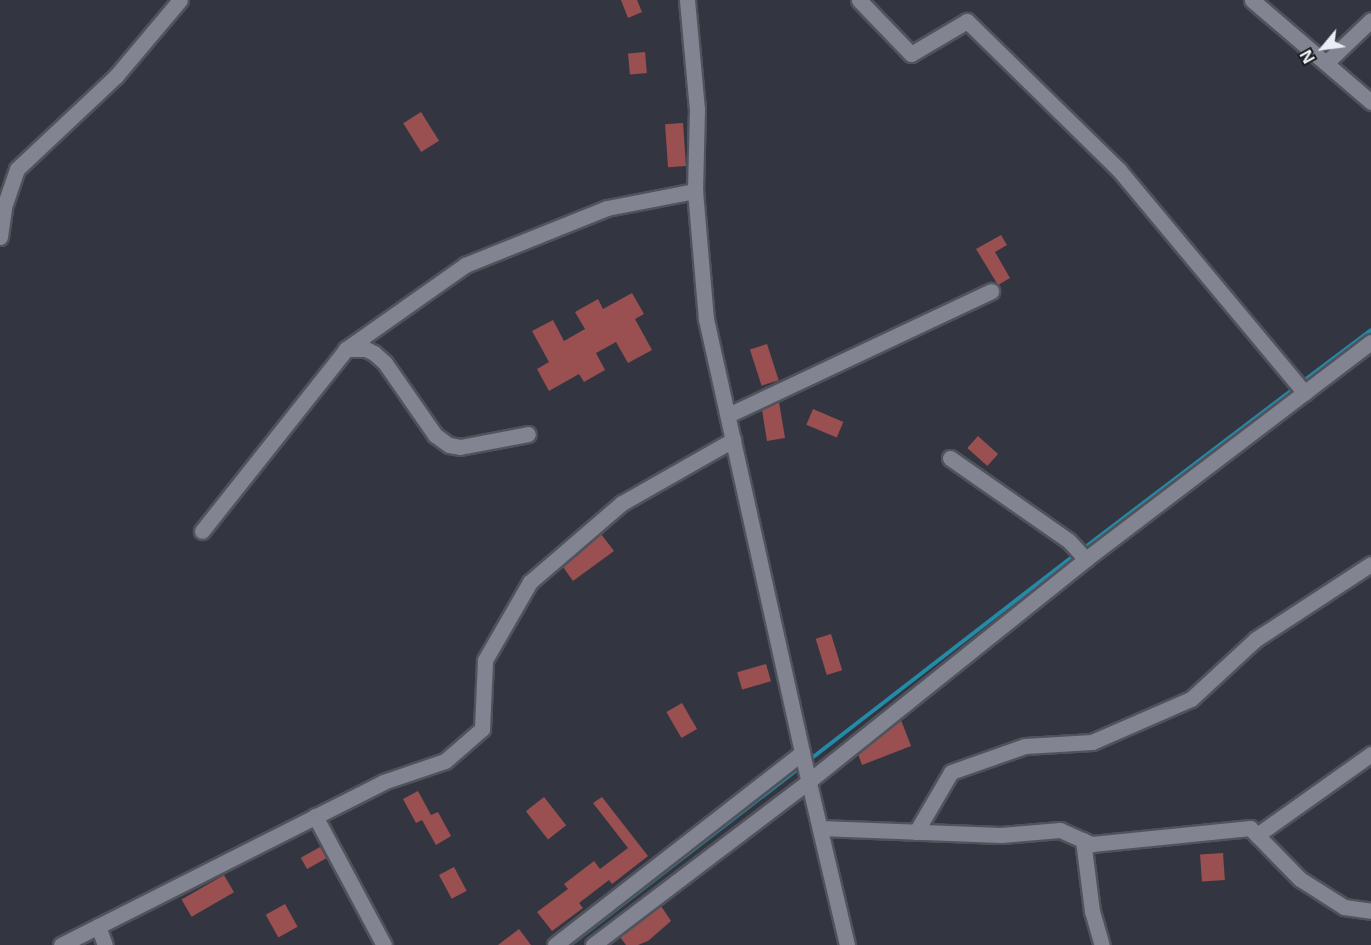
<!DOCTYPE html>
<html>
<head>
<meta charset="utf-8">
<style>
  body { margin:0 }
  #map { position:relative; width:1371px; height:945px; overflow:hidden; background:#333640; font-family:"Open Sans",sans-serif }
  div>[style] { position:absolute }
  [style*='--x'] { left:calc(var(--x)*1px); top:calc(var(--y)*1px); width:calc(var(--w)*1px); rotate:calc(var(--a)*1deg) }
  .stream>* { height:4px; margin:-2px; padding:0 2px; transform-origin:2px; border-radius:2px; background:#238aa8 }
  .building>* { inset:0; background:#9a5051; transform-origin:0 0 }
  .roads { filter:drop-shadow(2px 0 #51535c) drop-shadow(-2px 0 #51535c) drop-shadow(0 2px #51535c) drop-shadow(0 -2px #51535c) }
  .minor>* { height:15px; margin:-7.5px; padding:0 7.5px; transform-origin:7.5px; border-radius:7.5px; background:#828591 }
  span { translate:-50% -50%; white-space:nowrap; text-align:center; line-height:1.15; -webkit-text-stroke:4.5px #1c1e22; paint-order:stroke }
  .north { position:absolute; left:1293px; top:18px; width:60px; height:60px; -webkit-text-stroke:4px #1c1e22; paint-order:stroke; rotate:241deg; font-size:16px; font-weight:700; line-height:24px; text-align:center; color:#ebedf4 }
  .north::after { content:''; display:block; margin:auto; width:21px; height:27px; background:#ebedf4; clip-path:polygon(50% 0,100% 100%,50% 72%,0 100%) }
</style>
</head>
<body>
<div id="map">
  <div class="stream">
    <i style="--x:1302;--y:382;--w:86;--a:-37"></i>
    <i style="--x:1088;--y:545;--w:261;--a:-37.2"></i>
    <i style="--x:808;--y:761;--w:332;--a:-37.7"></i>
    <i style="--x:570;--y:945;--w:293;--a:-37.7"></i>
  </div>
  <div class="building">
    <i style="clip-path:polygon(621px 0,637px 0,642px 12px,628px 18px)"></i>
    <i style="left:645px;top:52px;width:21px;height:17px;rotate:85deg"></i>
    <i style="left:421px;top:112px;width:34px;height:21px;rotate:58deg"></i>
    <i style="left:683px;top:123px;width:43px;height:18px;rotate:86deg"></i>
    <i style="clip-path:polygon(1001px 235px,1007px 245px,995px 252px,1010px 278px,998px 285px,976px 249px)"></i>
    <i style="clip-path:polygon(632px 293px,644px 314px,635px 319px,652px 350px,628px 363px,616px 342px,596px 353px,605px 370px,584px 382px,579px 374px,549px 391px,537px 369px,549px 362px,532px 331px,553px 320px,564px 341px,585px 329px,575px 312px,598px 299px,603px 309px)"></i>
    <i style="left:767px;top:344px;width:38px;height:18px;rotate:72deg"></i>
    <i style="clip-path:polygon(779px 402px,785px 438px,767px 441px,762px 410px)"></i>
    <i style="left:813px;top:409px;width:33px;height:17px;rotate:23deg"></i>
    <i style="left:978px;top:436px;width:27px;height:16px;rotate:42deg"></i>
    <i style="clip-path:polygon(601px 534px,614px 551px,573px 581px,563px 567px)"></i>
    <i style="left:831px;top:634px;width:38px;height:16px;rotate:73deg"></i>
    <i style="left:766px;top:664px;width:18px;height:30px;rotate:74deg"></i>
    <i style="left:682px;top:703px;width:30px;height:18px;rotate:60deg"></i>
    <i style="clip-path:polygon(901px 720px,911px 746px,862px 765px,858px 754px)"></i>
    <i style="clip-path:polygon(418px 791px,431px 815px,438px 812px,451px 836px,436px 845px,422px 820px,416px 823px,403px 799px)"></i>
    <i style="left:544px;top:797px;width:36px;height:23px;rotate:52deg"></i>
    <i style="clip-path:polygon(602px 797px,648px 856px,612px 884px,609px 880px,579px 903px,583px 908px,552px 931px,537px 912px,568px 889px,564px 884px,594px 861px,600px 869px,628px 848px,593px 803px)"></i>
    <i style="left:320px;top:847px;width:13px;height:22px;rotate:61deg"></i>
    <i style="left:1223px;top:853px;width:27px;height:23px;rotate:86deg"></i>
    <i style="left:454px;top:867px;width:27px;height:17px;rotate:62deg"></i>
    <i style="left:224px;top:875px;width:20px;height:49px;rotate:60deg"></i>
    <i style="left:285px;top:904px;width:26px;height:22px;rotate:61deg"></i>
    <i style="clip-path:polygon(661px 906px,671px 921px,648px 941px,638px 945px,626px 945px,620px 937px)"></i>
    <i style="clip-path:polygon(519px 929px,531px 945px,498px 945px)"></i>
  </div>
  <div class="roads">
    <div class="minor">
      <i style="--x:687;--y:0;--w:109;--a:84.8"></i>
      <i style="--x:697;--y:109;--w:82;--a:91.4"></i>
      <i style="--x:695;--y:191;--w:128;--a:85.1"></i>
      <i style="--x:706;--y:319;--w:444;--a:77.5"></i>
      <i style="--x:802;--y:753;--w:197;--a:76.8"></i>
      <i style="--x:859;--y:0;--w:75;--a:46.1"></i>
      <i style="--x:911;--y:54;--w:65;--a:-30.5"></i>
      <i style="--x:967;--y:21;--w:213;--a:44.4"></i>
      <i style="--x:1119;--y:170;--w:290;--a:50.2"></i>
      <i style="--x:1252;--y:0;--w:157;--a:40.6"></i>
      <i style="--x:1326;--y:63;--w:62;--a:-43.7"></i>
      <i style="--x:0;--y:237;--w:30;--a:-82"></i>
      <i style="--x:4;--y:207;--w:40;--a:-71.1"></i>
      <i style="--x:17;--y:169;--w:136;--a:-43.2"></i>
      <i style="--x:116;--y:76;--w:99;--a:-49.9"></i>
      <i style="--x:346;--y:349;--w:20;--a:0"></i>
      <i style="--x:366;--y:349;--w:9;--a:27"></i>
      <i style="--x:374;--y:353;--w:15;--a:42"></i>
      <i style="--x:385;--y:363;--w:88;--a:55.2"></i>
      <i style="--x:435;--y:435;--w:17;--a:36"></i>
      <i style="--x:449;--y:445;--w:11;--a:10"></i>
      <i style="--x:460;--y:447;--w:69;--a:-10.8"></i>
      <i style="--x:728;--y:415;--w:291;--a:-25.2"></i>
      <i style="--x:950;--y:458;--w:145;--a:34.9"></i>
      <i style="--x:1069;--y:541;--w:25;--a:47"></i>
      <i style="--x:202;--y:531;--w:232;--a:-51.6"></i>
      <i style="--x:346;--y:349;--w:146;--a:-35.2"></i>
      <i style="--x:465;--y:265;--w:153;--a:-21.9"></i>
      <i style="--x:607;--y:208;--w:90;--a:-10.9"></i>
      <i style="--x:315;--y:816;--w:146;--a:61.9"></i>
      <i style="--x:820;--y:828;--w:181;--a:2.2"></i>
      <i style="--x:1001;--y:835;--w:59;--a:-4.8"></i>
      <i style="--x:1060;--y:830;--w:35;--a:24"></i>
      <i style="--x:1092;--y:844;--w:159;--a:-5.8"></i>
      <i style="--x:1250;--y:828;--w:71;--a:45.6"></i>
      <i style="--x:1300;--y:879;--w:52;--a:32.5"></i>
      <i style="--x:1344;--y:907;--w:27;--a:8"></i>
      <i style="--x:916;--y:832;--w:69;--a:-59.7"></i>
      <i style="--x:951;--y:772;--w:78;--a:-19.4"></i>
      <i style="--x:1025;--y:746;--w:67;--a:-3.4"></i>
      <i style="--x:1092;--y:742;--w:108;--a:-23.5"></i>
      <i style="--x:1191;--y:699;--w:88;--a:-42.7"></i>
      <i style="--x:1256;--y:639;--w:137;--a:-33.1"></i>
      <i style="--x:1257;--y:835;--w:140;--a:-35.4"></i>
      <i style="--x:1083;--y:840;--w:72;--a:82.8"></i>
      <i style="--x:1092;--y:911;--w:35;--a:74"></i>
      <i style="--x:98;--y:926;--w:20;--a:70"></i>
      <i style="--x:61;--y:945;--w:361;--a:-26.8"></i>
      <i style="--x:383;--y:782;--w:65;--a:-18.7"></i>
      <i style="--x:445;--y:761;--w:49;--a:-40.9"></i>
      <i style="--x:482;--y:729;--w:69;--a:-87.5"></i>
      <i style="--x:485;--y:660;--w:90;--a:-60"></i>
      <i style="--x:530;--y:582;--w:121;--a:-40.7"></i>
      <i style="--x:622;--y:503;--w:128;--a:-29.6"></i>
      <i style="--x:555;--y:945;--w:313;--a:-37.9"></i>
      <i style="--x:593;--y:945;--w:271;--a:-37.2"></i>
      <i style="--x:809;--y:781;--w:355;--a:-38.7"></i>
      <i style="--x:1086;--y:559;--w:358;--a:-37.3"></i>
    </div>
  </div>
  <div class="north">N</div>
</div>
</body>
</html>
